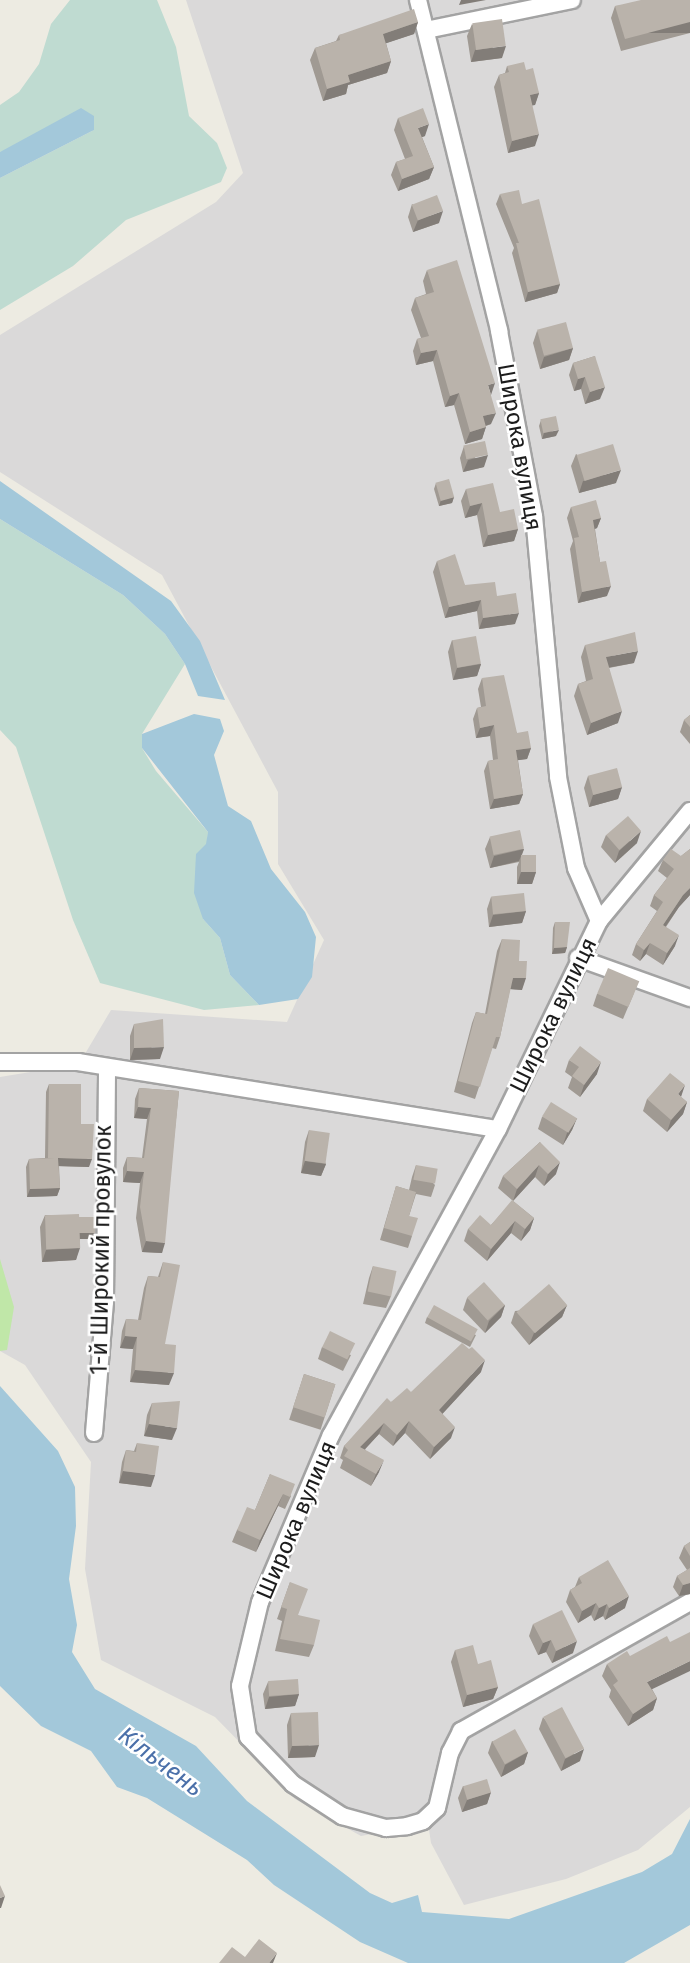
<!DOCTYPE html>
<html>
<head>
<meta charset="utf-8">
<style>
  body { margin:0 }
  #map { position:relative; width:690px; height:1963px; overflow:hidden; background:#edebe2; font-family:"Fira Sans",sans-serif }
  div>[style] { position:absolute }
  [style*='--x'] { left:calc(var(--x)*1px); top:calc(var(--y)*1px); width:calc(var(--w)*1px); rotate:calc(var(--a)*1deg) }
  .residential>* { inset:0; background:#dad9d9 }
  .grass>* { inset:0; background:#c0e7a8 }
  .wetland>* { inset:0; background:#bfdbd1 }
  .water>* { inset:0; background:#a3c8da }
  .roads { filter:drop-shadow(2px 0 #a3a3a3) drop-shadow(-2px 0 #a3a3a3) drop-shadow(0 2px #a3a3a3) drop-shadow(0 -2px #a3a3a3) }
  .minor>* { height:16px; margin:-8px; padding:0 8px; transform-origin:8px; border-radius:8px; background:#fff }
  .wall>* { inset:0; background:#a09a93; transform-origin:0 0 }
  .shaded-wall>* { inset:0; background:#827d78; transform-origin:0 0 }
  .building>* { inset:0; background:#bab3ab; transform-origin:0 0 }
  span { translate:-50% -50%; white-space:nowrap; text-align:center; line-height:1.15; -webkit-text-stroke:5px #fff; paint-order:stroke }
  .street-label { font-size:23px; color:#1c1c1c }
  .water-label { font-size:24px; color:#4b70a9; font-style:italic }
</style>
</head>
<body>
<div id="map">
  <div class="residential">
    <i style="clip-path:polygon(186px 0,690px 0,690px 1807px,638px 1850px,566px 1879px,464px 1905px,431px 1843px,428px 1823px,361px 1836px,295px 1799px,215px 1717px,101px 1660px,85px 1569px,91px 1462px,25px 1365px,0 1351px,0 1077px,79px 1064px,111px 1010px,287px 1022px,324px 940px,278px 864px,278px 792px,162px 575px,0 472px,0 335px,216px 202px,243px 173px)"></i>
  </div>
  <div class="grass">
    <i style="clip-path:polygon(0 1259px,14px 1307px,7px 1350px,0 1351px)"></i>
  </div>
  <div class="wetland">
    <i style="clip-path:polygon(70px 0,157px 0,176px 47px,189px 116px,217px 143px,227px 168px,221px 182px,126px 220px,73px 266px,0 310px,0 178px,94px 130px,0 152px,0 105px,19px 92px,39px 64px,51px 24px)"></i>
    <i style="clip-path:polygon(0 519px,123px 595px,165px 634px,185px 664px,142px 734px,142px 748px,156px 771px,208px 832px,203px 919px,220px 938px,230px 975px,259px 1005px,204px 1010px,100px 983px,73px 920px,16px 747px,0 730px)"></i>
  </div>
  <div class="water">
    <i style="clip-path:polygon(81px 108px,94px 116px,94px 130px,0 178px,0 152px)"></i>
    <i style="clip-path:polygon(0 481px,171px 601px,200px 641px,225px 700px,198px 696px,185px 664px,165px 634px,123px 595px,0 519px)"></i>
    <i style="clip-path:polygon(194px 714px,220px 719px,224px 731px,214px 755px,228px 806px,251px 821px,271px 869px,305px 912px,316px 937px,312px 977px,298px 999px,259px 1005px,230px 975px,220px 938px,203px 919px,194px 893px,196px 854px,206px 844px,208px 832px,142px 748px,142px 734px)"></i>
    <i style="clip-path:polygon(0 1386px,58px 1451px,75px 1487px,76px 1526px,69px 1579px,77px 1625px,72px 1652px,95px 1689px,196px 1746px,247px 1801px,370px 1893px,392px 1903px,418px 1895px,422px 1912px,509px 1919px,642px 1872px,672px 1854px,690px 1819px,690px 1925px,624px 1963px,408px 1963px,360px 1942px,274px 1885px,247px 1860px,147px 1798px,117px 1787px,91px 1751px,41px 1726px,0 1686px)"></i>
  </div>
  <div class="roads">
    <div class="minor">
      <i style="--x:418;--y:0;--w:341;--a:76.2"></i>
      <i style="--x:499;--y:331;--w:188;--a:79.3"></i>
      <i style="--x:534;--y:516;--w:262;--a:84.7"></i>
      <i style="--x:558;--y:777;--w:93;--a:78.8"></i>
      <i style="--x:576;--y:868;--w:58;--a:66.5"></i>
      <i style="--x:426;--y:30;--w:149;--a:-11.6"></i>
      <i style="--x:690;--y:811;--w:143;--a:129.6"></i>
      <i style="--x:599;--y:921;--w:231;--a:115.9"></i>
      <i style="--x:498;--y:1129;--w:349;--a:118.6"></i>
      <i style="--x:331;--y:1435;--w:181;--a:113"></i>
      <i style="--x:260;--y:1602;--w:86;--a:103.4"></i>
      <i style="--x:240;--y:1686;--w:52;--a:81.1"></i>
      <i style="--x:248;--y:1737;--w:65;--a:46.2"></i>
      <i style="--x:293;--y:1784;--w:59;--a:33.1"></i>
      <i style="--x:342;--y:1816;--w:46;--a:15.3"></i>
      <i style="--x:386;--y:1828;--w:21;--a:-5"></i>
      <i style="--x:407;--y:1826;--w:17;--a:-17"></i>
      <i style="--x:423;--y:1821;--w:19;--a:-43"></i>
      <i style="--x:437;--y:1808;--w:57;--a:-76.7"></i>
      <i style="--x:450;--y:1753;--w:25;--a:-63"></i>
      <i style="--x:461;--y:1731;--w:263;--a:-29.4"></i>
      <i style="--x:578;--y:958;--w:119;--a:19.7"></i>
      <i style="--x:0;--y:1062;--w:78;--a:0"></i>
      <i style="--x:78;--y:1062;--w:425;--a:9.1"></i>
      <i style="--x:94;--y:1433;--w:131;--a:-85.2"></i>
      <i style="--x:105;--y:1302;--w:235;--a:-89.5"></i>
    </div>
  </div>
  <div class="wall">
    <i style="clip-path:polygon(690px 0,690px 33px,621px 51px,611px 18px,615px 6px)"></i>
    <i style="clip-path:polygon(418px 22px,414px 34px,386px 43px,391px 61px,387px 73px,348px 85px,346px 94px,323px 101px,310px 60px,315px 48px,336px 41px,339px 35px)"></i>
    <i style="clip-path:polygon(472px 24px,502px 58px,471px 62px,467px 36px)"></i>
    <i style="clip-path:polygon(507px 66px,526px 70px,539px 93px,535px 105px,532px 105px,535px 146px,508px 153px,494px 87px,499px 75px,505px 73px)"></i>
    <i style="clip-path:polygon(398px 118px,425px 136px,422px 137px,434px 167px,429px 179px,398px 191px,391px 175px,396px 162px,405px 159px,394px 130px)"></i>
    <i style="clip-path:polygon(500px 194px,560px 284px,557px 293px,525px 302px,512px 253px,514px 248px,496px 204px)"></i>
    <i style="clip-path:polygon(412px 204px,439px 223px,413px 232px,408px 217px)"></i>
    <i style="clip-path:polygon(427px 270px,491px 395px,491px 424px,486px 426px,482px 439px,465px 444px,454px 405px,445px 407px,433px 361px,416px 365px,413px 351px,417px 339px,421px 338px,411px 310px,415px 298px,426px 294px,423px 281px)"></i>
    <i style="clip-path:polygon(537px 331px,573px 348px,569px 360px,540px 369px,533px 343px)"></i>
    <i style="clip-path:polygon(595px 356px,600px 399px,585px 404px,581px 389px,574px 391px,569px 375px,573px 363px)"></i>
    <i style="clip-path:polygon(541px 420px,556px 436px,542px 439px,539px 426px)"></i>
    <i style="clip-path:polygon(464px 446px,484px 467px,463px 472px,460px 458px)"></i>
    <i style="clip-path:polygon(576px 454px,616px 483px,579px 493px,571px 466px)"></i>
    <i style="clip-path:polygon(436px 483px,454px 497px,452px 503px,439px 506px,434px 489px)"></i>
    <i style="clip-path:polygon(466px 489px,518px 529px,514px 541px,483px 547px,477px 515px,465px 518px,461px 501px)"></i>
    <i style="clip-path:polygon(571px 507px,601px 518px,597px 528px,595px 529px,600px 562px,607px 596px,578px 603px,570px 549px,573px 541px,567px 518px)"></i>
    <i style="clip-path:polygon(437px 561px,465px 585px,497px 596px,515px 624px,479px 629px,477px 611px,445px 618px,433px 572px)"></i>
    <i style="clip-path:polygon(452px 640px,481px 664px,477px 676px,453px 680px,448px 652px)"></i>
    <i style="clip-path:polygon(585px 645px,634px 663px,609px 668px,618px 723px,587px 735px,574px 696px,578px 684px,586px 681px,581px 657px)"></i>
    <i style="clip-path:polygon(482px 678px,517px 733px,531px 748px,527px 759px,518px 760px,523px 794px,519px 804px,490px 809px,484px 771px,488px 761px,493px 760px,490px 736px,476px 738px,473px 719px,477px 708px,481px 707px,478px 689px)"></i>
    <i style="clip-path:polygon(690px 715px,690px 744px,680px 732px,684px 720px)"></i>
    <i style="clip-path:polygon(588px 776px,622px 787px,618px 799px,589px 807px,584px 788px)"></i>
    <i style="clip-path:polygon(606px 835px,637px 843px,615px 863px,601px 847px)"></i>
    <i style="clip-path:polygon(490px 837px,524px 849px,522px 855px,536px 872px,532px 884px,517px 884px,517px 867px,519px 862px,490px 868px,485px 849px)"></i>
    <i style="clip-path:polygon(690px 849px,690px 895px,679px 907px,666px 927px,675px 946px,663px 965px,646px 954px,640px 961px,632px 955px,636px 944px,657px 911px,650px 906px,654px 895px,667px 878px,658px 871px,663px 860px,681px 856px)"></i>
    <i style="clip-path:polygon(491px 897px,526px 911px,522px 923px,489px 927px,487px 909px)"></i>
    <i style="clip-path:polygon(555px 922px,567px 947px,565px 953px,552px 954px,553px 928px)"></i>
    <i style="clip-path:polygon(502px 939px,519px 961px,522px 990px,510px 989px,500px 1037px,496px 1049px,492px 1048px,475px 1099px,454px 1092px,472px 1023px,476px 1012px,485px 1014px,497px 951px)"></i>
    <i style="clip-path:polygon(634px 993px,623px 1019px,593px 1006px,597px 994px)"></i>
    <i style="clip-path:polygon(134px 1024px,160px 1059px,130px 1060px,130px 1036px)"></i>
    <i style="clip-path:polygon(569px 1060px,597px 1074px,580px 1097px,568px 1088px,572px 1077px,565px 1072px)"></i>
    <i style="clip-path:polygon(49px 1084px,81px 1124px,89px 1167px,59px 1166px,60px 1188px,57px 1196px,27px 1197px,26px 1167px,29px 1159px,45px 1158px,46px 1092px)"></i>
    <i style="clip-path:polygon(139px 1088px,179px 1091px,162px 1253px,142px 1252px,136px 1218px,140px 1183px,123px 1182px,123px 1168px,127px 1157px,142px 1158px,147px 1119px,134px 1118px,135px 1099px)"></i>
    <i style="clip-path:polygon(681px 1097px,687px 1102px,683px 1114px,667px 1132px,643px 1111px,647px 1099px)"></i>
    <i style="clip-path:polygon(542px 1117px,577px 1118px,572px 1130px,563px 1145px,538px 1129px)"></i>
    <i style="clip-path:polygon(309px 1130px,326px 1164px,321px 1176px,301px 1173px,305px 1142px)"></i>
    <i style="clip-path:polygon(540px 1142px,556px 1174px,544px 1186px,535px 1177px,513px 1201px,534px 1218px,530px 1230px,521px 1241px,511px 1233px,487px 1261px,464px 1241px,468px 1229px,491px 1225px,513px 1201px,498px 1188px,503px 1176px)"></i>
    <i style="clip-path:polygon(416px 1165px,435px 1185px,431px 1197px,416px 1194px,409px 1216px,412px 1236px,408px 1248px,380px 1240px,396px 1186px,409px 1190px,412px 1177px)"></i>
    <i style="clip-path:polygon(45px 1215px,79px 1217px,93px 1239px,80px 1239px,76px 1260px,42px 1262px,40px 1227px)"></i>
    <i style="clip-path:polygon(163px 1262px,165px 1344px,169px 1385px,130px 1382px,133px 1349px,120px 1348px,122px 1331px,126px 1319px,138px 1320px,144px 1288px,148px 1276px,158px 1277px)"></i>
    <i style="clip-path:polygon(373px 1266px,391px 1296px,386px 1308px,363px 1304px,369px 1278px)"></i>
    <i style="clip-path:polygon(467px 1298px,505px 1305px,501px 1317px,485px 1333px,463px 1310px)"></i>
    <i style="clip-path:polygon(567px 1305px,562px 1317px,529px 1345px,511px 1323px,515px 1311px)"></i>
    <i style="clip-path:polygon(427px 1317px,476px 1335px,470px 1347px,425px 1323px)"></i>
    <i style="clip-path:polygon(322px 1347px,351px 1355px,343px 1371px,318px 1359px)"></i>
    <i style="clip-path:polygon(481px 1372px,442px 1414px,451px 1438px,430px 1459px,405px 1433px,393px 1446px,379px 1434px,365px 1449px,379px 1472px,371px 1486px,340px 1468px,343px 1460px,340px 1458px,344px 1446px,391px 1402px,411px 1392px)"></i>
    <i style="left:304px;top:1374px;width:33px;height:48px;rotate:18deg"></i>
    <i style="clip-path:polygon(152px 1403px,172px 1440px,144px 1436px,147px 1415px)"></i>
    <i style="clip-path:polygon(137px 1443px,151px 1487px,119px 1483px,122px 1462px,126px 1450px,134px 1451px)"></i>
    <i style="clip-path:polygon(270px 1474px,291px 1496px,285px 1509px,278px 1506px,256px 1552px,232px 1542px,237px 1530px,255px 1510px)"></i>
    <i style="clip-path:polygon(690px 1542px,690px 1594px,679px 1596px,673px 1587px,677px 1576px,687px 1570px,679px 1558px,684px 1546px)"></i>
    <i style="clip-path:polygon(579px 1577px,625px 1608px,605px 1620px,603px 1616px,594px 1621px,591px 1615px,578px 1623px,566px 1602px,570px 1590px,575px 1587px)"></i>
    <i style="clip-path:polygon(290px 1582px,298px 1615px,314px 1645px,309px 1657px,275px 1651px,282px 1621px,277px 1619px)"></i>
    <i style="clip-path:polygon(533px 1624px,573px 1653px,552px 1663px,546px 1652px,538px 1655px,529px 1636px)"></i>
    <i style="clip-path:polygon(455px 1650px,498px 1687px,493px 1699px,463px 1707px,451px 1662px)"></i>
    <i style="clip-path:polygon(607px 1664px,652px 1689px,657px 1698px,653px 1710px,628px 1726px,609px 1697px,611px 1690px,602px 1676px)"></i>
    <i style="clip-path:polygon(268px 1682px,299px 1694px,295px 1706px,265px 1709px,263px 1694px)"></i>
    <i style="clip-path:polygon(291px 1713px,315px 1757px,288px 1758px,287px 1725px)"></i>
    <i style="clip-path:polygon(543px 1717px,580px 1761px,561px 1771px,539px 1729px)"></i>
    <i style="clip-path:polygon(492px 1741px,528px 1752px,524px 1764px,501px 1777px,488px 1753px)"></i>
    <i style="clip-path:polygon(463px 1786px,491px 1792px,487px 1804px,462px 1812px,458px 1798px)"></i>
  </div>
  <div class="shaded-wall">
    <i style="clip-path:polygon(461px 0,486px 0,459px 5px)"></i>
    <i style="clip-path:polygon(418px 22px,414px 34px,378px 46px,383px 34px)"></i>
    <i style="left:690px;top:22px;width:11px;height:67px;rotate:90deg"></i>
    <i style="clip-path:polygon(506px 46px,502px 58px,471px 62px,475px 50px)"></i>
    <i style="clip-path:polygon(391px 61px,387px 73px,348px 85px,346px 94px,323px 101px,327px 89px,348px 75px)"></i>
    <i style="clip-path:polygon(539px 93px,535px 105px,525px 107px,530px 95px)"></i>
    <i style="clip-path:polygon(429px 124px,425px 136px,414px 140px,418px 128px)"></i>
    <i style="clip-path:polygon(539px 134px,535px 146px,508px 153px,512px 141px)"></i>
    <i style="clip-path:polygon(434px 167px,429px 179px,398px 191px,402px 179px)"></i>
    <i style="clip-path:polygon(443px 211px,439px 223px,413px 232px,418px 220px)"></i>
    <i style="clip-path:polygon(560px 284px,557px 293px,525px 302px,528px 292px)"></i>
    <i style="clip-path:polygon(573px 348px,569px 360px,540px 369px,544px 357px)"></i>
    <i style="clip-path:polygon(437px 350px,433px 361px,416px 365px,421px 353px)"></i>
    <i style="clip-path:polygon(585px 377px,581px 389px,574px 391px,578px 379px)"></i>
    <i style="clip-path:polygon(495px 383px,491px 395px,488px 385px)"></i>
    <i style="clip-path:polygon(605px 387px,600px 399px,585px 404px,590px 392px)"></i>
    <i style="clip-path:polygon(459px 393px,454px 405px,445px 407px,450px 396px)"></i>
    <i style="clip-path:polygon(496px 413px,491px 424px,478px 428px,483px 416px)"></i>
    <i style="clip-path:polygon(486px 427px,482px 439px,465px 444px,470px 432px)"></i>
    <i style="clip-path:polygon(559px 430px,556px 436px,542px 439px,544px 433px)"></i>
    <i style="clip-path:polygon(488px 455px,484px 467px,463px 472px,468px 460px)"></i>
    <i style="clip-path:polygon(621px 470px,616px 483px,579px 493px,583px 481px)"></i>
    <i style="clip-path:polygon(454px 497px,452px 503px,439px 506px,441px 500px)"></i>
    <i style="clip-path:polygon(482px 503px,477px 515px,465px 518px,470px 506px)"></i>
    <i style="clip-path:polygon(601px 518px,597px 528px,589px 531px,593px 520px)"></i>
    <i style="clip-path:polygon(518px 529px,514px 541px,483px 547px,488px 535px)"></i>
    <i style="clip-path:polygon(611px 586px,607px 596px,578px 603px,582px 592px)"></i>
    <i style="clip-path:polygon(481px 600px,477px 611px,445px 618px,449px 607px)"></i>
    <i style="clip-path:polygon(519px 613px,515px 624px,479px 629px,483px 618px)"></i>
    <i style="clip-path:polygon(638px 651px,634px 663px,601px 669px,606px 657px)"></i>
    <i style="clip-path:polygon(481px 664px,477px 676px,453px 680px,457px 668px)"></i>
    <i style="clip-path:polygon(622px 711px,618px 723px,587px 735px,591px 723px)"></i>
    <i style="clip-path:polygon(494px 725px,490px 736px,476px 738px,480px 728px)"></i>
    <i style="clip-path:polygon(531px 748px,527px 759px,512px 761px,516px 750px)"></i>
    <i style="clip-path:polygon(622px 787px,618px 799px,589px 807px,593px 795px)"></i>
    <i style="clip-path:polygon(523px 794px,519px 804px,490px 809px,494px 799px)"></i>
    <i style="clip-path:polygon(641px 831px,637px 843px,615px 863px,619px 851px)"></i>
    <i style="clip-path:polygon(524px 849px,519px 861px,490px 868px,494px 856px)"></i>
    <i style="clip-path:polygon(521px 872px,536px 872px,532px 884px,517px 884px)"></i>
    <i style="clip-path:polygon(690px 888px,690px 895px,679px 907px,659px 936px,663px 925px,683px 895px)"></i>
    <i style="clip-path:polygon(526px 911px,522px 923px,489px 927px,493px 915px)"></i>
    <i style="clip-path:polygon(679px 935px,675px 946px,663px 965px,667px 953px)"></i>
    <i style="clip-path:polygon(650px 943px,646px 954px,640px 961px,644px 950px)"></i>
    <i style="clip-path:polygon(567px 947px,565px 953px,552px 954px,554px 948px)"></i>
    <i style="clip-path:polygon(513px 978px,526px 978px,522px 990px,509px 989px)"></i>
    <i style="clip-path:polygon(164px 1047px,160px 1059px,130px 1060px,134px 1048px)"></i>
    <i style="clip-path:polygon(601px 1062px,597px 1074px,580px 1097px,584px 1085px)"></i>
    <i style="clip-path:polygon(685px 1085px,681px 1097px,678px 1094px)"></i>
    <i style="clip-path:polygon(687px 1102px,683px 1114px,667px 1132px,671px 1120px)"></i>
    <i style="clip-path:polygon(138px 1107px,151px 1108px,147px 1119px,134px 1118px)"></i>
    <i style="clip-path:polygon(577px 1118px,572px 1130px,563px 1145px,567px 1133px)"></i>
    <i style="clip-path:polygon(58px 1158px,92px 1159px,89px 1167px,55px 1166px)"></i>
    <i style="clip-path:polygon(305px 1161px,326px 1164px,321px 1176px,301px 1173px)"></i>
    <i style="clip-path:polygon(560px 1162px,556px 1174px,544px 1186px,548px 1174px)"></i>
    <i style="clip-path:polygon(539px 1165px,535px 1177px,513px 1201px,517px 1189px)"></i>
    <i style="clip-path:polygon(127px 1171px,144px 1172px,140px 1183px,123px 1182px)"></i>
    <i style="clip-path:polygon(60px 1188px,57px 1196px,27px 1197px,30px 1189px)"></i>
    <i style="clip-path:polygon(534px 1218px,530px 1230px,521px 1241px,525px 1229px)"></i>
    <i style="clip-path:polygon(515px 1221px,511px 1233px,487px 1261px,491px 1249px)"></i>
    <i style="clip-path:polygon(95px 1232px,93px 1239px,77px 1239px,79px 1233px)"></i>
    <i style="clip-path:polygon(146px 1241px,165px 1243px,162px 1253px,142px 1252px)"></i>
    <i style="clip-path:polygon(80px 1248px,76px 1260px,42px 1262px,46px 1250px)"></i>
    <i style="clip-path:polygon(505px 1305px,501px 1317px,485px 1333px,489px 1321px)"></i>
    <i style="clip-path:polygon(567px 1305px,562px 1317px,529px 1345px,534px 1333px)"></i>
    <i style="clip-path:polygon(125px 1336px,137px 1337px,133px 1349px,120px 1348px)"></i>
    <i style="clip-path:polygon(485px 1360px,481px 1372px,435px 1422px,439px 1410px)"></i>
    <i style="clip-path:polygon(135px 1370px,174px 1373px,169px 1385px,130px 1382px)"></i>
    <i style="clip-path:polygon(409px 1421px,405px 1433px,393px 1446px,397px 1435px)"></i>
    <i style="clip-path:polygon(384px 1423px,379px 1434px,356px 1459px,360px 1447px)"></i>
    <i style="clip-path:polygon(149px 1424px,177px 1428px,172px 1440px,144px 1436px)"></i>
    <i style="clip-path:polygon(455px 1427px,451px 1438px,430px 1459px,434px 1447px)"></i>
    <i style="clip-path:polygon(384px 1460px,379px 1472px,371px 1486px,376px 1474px)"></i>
    <i style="clip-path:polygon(123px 1471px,155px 1475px,151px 1487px,119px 1483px)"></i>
    <i style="clip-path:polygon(283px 1494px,278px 1506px,256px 1552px,260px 1540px)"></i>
    <i style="clip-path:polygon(690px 1583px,690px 1594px,679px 1596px,683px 1585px)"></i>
    <i style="clip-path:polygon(629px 1596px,625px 1608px,605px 1620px,609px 1608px)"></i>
    <i style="clip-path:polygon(596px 1603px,591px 1615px,578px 1623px,582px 1611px)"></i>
    <i style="clip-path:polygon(607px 1604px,603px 1616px,594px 1621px,599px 1608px)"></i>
    <i style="clip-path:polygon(551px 1640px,546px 1652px,538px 1655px,543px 1643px)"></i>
    <i style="clip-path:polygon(577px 1641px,573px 1653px,552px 1663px,556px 1651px)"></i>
    <i style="clip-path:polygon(690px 1661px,690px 1671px,642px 1694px,647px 1682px)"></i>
    <i style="clip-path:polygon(498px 1687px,493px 1699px,463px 1707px,467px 1695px)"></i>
    <i style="clip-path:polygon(299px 1694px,295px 1706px,265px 1709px,269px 1697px)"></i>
    <i style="clip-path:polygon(657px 1698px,653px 1710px,628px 1726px,633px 1714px)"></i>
    <i style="clip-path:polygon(319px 1745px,315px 1757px,288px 1758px,292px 1746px)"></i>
    <i style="clip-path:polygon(584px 1749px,580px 1761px,561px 1771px,565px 1759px)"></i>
    <i style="clip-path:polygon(528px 1752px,524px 1764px,501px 1777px,505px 1765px)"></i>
    <i style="clip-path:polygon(491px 1792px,487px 1804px,462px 1812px,467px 1800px)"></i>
    <i style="clip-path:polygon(5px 1896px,1px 1908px,0 1908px,0 1898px)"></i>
    <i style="clip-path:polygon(277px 1953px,273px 1963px,269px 1963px)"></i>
  </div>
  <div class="building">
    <i style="clip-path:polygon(641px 0,690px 0,690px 22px,625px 39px,615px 6px)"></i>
    <i style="clip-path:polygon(414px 9px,418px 22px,383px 34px,391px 61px,348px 75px,350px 82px,327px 89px,315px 48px,340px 40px,339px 35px)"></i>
    <i style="left:502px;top:19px;width:27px;height:30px;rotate:82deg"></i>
    <i style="clip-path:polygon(524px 62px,526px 70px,533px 68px,539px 93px,530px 95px,539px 134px,512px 141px,499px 75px,509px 72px,507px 66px)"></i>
    <i style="clip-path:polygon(423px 108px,429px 124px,418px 128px,434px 167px,402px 179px,396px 162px,413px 156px,398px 118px)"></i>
    <i style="clip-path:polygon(519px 190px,522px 204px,539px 199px,560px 284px,528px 292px,516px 243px,519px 243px,500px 194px)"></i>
    <i style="left:437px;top:195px;width:17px;height:27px;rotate:69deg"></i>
    <i style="clip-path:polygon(457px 260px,495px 383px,488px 385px,496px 413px,483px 416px,486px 427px,470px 432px,459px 393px,450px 396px,437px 350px,421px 353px,417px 339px,429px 336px,415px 298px,434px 292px,427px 270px)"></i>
    <i style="left:566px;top:322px;width:27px;height:30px;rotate:75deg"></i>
    <i style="clip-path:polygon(595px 356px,605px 387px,590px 392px,585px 377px,578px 379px,573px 363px)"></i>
    <i style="left:556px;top:416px;width:14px;height:16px;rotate:78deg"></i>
    <i style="left:485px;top:441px;width:14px;height:22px;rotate:78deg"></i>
    <i style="left:613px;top:444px;width:27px;height:38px;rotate:73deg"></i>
    <i style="left:449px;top:479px;width:19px;height:14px;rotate:74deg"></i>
    <i style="clip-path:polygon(493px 483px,500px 512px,514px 509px,518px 529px,488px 535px,482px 503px,470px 506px,466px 489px)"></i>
    <i style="clip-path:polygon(596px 500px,601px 518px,593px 520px,600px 562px,606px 561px,611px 586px,582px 592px,574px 538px,579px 537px,571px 507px)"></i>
    <i style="clip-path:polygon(455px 554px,465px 585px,495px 582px,497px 596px,516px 593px,519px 613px,483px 618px,481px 600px,449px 607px,437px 561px)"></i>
    <i style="clip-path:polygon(635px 632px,638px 651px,606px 657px,622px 711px,591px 723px,578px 684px,593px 679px,585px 645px)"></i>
    <i style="left:476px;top:636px;width:28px;height:24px;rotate:80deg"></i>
    <i style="clip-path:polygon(504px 675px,517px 733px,528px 731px,531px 748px,516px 750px,523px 794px,494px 799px,488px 761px,498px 759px,494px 725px,480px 728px,477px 708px,486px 706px,482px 678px)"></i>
    <i style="clip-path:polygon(690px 715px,690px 727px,684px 720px)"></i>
    <i style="left:617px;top:768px;width:20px;height:30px;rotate:75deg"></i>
    <i style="left:628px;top:816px;width:20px;height:29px;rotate:49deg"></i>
    <i style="left:520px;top:830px;width:19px;height:31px;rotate:78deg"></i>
    <i style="clip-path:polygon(671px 849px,681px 856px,690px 849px,690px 888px,683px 895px,663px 925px,679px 935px,667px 953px,650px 943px,644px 950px,636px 944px,663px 902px,654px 895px,674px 869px,663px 860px)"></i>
    <i style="left:521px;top:855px;width:15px;height:17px"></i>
    <i style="left:524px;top:893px;width:18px;height:33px;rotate:84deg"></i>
    <i style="clip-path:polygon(555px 922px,570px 922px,567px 947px,554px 948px)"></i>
    <i style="clip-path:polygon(502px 939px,520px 940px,519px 961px,527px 961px,526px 978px,513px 978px,500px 1037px,496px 1037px,480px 1087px,458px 1081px,476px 1012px,487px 1014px)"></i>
    <i style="left:608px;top:968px;width:34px;height:28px;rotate:23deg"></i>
    <i style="clip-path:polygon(163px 1019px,164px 1047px,134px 1048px,134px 1024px)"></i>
    <i style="clip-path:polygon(580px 1046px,601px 1062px,584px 1085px,572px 1076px,579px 1067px,569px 1060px)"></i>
    <i style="clip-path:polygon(670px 1073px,685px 1085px,678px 1094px,687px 1102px,671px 1120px,647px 1099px)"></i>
    <i style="clip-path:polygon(49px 1084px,81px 1084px,81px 1124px,94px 1124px,92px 1159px,58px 1158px,60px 1188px,30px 1189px,29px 1159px,55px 1158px,48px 1158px)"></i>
    <i style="clip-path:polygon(139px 1088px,179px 1091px,165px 1243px,146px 1241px,140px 1207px,144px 1172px,127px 1171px,127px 1157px,144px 1158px,151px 1108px,138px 1107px)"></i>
    <i style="left:551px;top:1102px;width:31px;height:17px;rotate:32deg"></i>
    <i style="left:309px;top:1130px;width:21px;height:31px;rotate:8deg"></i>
    <i style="clip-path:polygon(540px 1142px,560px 1162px,548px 1174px,539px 1165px,517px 1189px,503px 1176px)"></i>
    <i style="left:416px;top:1165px;width:22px;height:15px;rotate:10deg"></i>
    <i style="clip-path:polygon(396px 1186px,416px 1192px,409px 1216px,418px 1218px,412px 1236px,384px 1228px)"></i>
    <i style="clip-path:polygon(512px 1200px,534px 1218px,525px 1229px,515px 1221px,491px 1249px,468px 1229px,480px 1215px,491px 1225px)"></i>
    <i style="left:79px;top:1214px;width:34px;height:34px;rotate:88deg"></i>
    <i style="left:79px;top:1217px;width:16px;height:16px"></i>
    <i style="clip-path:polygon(163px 1262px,180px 1265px,165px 1344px,176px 1345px,174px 1373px,135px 1370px,137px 1337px,125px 1336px,126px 1319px,141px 1320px,148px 1276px,160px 1277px)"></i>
    <i style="left:373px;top:1266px;width:24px;height:26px;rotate:12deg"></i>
    <i style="left:484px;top:1282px;width:31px;height:23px;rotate:48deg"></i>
    <i style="left:549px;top:1284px;width:28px;height:43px;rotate:49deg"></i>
    <i style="left:434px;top:1305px;width:50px;height:14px;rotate:29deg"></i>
    <i style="left:330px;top:1331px;width:28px;height:18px;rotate:26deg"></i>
    <i style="clip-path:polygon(462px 1343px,469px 1349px,472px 1347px,485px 1360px,439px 1410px,455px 1427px,434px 1447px,409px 1421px,397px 1435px,384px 1423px,360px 1447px,384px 1460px,376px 1474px,344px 1456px,348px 1450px,344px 1446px,387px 1398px,391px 1402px,407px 1388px,411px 1392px)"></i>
    <i style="left:304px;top:1374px;width:33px;height:35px;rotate:18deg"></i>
    <i style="clip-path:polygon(180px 1401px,177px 1428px,149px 1424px,152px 1403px)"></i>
    <i style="clip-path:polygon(137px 1443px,159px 1446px,155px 1475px,123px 1471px,126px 1450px,136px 1452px)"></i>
    <i style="clip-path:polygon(270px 1474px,295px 1484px,290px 1497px,283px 1494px,260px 1540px,237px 1530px,247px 1507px,255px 1510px)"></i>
    <i style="clip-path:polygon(690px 1542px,690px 1556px,684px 1546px)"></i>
    <i style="clip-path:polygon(608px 1560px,629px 1596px,609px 1608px,607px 1604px,599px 1608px,596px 1603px,582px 1611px,570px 1590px,582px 1583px,579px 1577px)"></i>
    <i style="clip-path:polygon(690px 1568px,690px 1583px,683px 1585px,677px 1576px)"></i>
    <i style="clip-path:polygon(290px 1582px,308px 1589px,298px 1615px,320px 1620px,314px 1645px,280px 1639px,287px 1609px,281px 1607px)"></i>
    <i style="clip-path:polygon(562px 1610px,577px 1641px,556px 1651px,551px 1640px,543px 1643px,533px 1624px)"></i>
    <i style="clip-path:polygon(690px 1632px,690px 1661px,647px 1682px,657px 1698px,633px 1714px,613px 1685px,618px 1681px,607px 1664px,627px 1651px,630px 1656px,667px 1636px,670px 1642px)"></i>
    <i style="clip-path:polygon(473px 1645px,478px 1664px,491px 1660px,498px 1687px,467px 1695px,455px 1650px)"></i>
    <i style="left:298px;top:1679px;width:15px;height:30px;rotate:86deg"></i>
    <i style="left:562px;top:1707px;width:47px;height:21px;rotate:62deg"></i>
    <i style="left:318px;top:1712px;width:33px;height:27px;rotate:88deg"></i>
    <i style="left:515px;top:1729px;width:26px;height:26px;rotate:61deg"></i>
    <i style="left:487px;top:1779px;width:14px;height:25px;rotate:73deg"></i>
    <i style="clip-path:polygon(0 1885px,5px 1896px,0 1898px)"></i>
    <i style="clip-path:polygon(259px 1939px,277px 1953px,269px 1963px,219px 1963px,232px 1947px,245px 1957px)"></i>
  </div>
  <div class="street-label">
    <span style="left:520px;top:447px;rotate:80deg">Широка вулиця</span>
    <span style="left:553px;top:1015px;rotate:-64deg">Широка вулиця</span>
    <span style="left:101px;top:1250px;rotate:-89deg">1-й Широкий провулок</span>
    <span style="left:296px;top:1520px;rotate:-67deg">Широка вулиця</span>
  </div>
  <div class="water-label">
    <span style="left:160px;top:1762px;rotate:37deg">Кільчень</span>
  </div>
</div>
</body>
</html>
